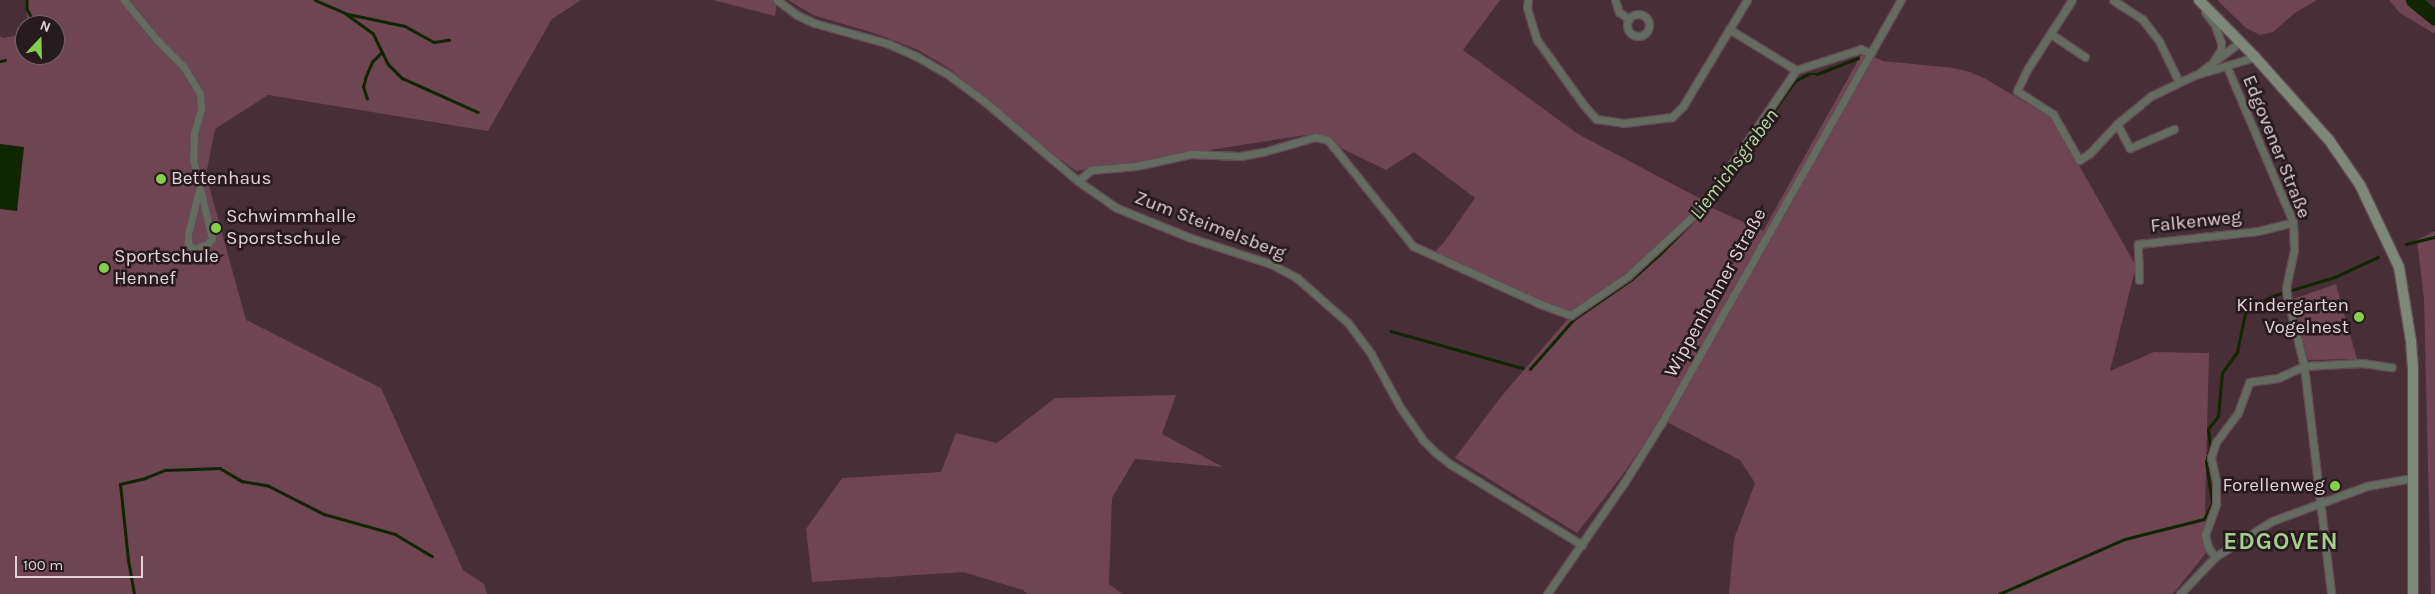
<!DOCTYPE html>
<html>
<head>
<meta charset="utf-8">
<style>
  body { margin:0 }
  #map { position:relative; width:2435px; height:594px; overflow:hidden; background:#472e37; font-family:Karla,sans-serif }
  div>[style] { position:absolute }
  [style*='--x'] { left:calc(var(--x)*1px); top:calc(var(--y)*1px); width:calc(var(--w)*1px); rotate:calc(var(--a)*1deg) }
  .green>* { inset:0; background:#6f4453 }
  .water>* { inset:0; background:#102501 }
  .stream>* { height:2.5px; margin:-1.25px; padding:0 1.25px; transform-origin:1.25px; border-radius:1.25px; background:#102501 }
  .river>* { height:15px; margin:-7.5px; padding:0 7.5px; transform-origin:7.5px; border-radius:7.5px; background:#102501 }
  .roads { filter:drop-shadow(1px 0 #634b54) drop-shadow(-1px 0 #634b54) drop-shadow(0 1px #634b54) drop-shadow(0 -1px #634b54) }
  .street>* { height:7px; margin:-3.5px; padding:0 3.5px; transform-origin:3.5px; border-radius:3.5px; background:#646b61 }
  .street>.ring { margin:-3.5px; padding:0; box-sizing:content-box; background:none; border:7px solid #646b61; border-radius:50% }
  .secondary>* { height:10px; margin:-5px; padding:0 5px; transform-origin:5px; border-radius:5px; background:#7e8878 }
  .dots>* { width:14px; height:14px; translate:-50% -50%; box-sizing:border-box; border:2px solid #261a1e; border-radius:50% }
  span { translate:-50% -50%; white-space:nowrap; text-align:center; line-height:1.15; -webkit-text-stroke:5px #261a1e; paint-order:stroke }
  .street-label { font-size:19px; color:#e2d1d6 }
  .poi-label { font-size:19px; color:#e2d1d6 }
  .left { translate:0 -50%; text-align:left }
  .right { translate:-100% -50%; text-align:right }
  .water-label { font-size:20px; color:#b3db9b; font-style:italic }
  .district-label { font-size:24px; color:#a5ce8c; font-weight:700; letter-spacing:1px }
  .north { position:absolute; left:15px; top:15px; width:50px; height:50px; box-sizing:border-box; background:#261a1e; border:1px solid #716368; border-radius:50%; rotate:21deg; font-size:14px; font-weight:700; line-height:20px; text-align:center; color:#e2d1d6 }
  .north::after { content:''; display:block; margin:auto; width:18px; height:22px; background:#85cf4c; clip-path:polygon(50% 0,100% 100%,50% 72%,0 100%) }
  .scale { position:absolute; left:15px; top:556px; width:128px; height:22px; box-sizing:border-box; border:2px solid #e2d1d6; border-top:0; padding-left:6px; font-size:15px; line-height:18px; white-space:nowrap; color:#e2d1d6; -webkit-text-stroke:4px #261a1e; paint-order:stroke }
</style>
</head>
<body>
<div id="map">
  <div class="green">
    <i style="clip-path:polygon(25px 0,581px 0,552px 19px,488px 131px,268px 95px,215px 129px,206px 175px,246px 320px,381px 388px,463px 570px,484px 584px,487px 594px,0 594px,0 36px,3px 38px,25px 34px,25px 55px,55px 55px,55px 25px,28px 25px)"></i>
    <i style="clip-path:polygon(713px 0,776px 0,777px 3px,775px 16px)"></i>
    <i style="clip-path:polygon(788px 0,1500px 0,1463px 50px,1578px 134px,1703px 200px,1706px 205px,1763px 231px,1861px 55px,1872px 56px,1883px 61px,1953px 68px,1970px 72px,1986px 79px,2053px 119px,2136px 266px,2110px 371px,2154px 352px,2209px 353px,2205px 510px,2209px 549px,2173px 594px,1729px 594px,1734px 539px,1755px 483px,1740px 460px,1661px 419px,1621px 477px,1577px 533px,1455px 458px,1500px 398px,1570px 316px,1433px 254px,1445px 241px,1475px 198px,1414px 152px,1386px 170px,1312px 134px,1076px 171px,1029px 136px,950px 69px,918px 50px,880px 35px,813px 15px)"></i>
    <i style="clip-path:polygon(2217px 0,2317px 0,2295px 13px,2273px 32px,2260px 35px,2246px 28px)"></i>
    <i style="clip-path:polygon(2389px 0,2422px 0,2435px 12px,2435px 34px,2400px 13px)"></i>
    <i style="clip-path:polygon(2435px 231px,2435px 594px,2431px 594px,2424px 299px,2417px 240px)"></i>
    <i style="clip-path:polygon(2336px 284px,2357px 359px,2308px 360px,2293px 299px)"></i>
    <i style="clip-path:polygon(1176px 395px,1162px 434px,1223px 467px,1135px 459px,1112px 498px,1109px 584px,1123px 594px,1027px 594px,1023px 590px,963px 572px,812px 582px,806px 529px,842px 478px,941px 472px,956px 433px,997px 443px,1055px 398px)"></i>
  </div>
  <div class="water">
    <i style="clip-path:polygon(0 144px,24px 147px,17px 211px,0 209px)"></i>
  </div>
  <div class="stream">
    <i style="--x:27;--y:0;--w:9;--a:90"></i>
    <i style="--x:27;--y:9;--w:18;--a:61"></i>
    <i style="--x:315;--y:0;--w:33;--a:23"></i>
    <i style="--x:345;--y:13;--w:34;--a:36"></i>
    <i style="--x:373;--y:33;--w:34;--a:64"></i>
    <i style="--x:388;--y:64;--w:20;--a:45"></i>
    <i style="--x:402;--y:78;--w:83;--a:24.1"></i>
    <i style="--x:348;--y:14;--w:58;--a:11.9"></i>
    <i style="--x:405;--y:26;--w:33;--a:29"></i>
    <i style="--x:434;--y:42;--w:15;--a:-8"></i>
    <i style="--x:0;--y:61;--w:5;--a:-11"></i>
    <i style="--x:367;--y:99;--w:13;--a:-108"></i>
    <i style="--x:363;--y:87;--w:11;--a:-75"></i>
    <i style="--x:366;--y:76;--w:15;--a:-67"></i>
    <i style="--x:372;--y:62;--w:14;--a:-45"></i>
    <i style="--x:1751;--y:142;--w:75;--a:-54.2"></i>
    <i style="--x:1795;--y:81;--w:15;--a:-28"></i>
    <i style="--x:1808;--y:74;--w:9;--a:0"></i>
    <i style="--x:1817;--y:74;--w:44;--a:-21.3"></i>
    <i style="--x:2406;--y:244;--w:30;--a:-14"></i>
    <i style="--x:1391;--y:331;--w:137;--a:15.7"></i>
    <i style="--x:1530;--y:369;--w:67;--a:-48.7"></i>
    <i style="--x:1574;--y:319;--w:70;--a:-34.6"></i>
    <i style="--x:1632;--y:279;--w:36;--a:-42"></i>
    <i style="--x:1659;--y:255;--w:62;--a:-45"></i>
    <i style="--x:1703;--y:211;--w:49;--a:-55"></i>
    <i style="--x:134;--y:594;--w:35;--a:-100"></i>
    <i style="--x:128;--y:560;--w:76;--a:-96"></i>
    <i style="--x:120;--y:484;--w:26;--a:-13"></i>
    <i style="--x:145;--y:478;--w:22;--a:-22"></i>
    <i style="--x:165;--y:470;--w:55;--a:-2.1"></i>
    <i style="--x:220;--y:468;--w:26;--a:31"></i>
    <i style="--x:242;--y:481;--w:27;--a:10"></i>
    <i style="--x:269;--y:486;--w:62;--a:27"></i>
    <i style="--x:324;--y:514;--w:74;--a:15.7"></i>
    <i style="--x:395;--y:534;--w:43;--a:30.7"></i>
    <i style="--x:1999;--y:594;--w:137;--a:-23.6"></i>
    <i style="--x:2125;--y:539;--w:81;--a:-14.2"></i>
    <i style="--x:2204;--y:519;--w:18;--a:-63"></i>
    <i style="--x:2212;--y:503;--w:41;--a:-98.3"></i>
    <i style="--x:2206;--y:462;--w:15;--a:-74"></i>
    <i style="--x:2210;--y:448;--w:19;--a:-96"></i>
    <i style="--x:2208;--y:429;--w:16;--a:-52"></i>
    <i style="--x:2218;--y:416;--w:43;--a:-84.7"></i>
    <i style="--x:2222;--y:373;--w:26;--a:-54"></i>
    <i style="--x:2237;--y:352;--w:44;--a:-78.2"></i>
    <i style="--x:2246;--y:309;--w:32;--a:-26"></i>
    <i style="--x:2275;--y:295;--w:63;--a:-16.7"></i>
    <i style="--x:2335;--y:277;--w:47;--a:-24.9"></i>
  </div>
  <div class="river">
    <i style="--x:2413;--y:0;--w:28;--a:39"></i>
  </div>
  <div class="roads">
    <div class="street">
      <i style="--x:124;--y:0;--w:52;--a:50.5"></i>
      <i style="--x:157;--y:40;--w:37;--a:45"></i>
      <i style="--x:183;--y:66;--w:32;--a:58"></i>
      <i style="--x:200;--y:93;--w:16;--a:86"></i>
      <i style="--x:201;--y:109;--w:26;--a:106"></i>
      <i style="--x:194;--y:134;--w:25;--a:92"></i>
      <i style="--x:193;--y:159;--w:82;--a:76.6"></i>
      <i style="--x:212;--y:239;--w:7;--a:135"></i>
      <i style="--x:207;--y:244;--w:15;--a:160"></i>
      <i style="--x:193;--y:249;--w:8;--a:-130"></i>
      <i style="--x:188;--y:243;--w:9;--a:-90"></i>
      <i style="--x:188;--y:234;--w:45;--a:-76"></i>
      <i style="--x:777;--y:0;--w:25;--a:37"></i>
      <i style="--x:797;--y:15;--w:19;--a:25"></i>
      <i style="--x:814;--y:23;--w:78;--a:15.6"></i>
      <i style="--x:889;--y:44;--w:30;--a:24"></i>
      <i style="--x:916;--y:56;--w:34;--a:30"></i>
      <i style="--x:946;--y:73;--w:47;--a:36.4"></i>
      <i style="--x:984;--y:101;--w:123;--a:40.4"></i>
      <i style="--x:1078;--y:181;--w:47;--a:34.7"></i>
      <i style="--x:1117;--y:208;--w:77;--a:22.2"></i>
      <i style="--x:1188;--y:237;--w:87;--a:18"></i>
      <i style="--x:1271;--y:264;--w:30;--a:28"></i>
      <i style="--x:1297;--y:278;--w:68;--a:41.4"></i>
      <i style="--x:1348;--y:323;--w:39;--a:53"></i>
      <i style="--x:1371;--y:354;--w:60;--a:61.3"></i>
      <i style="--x:1400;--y:407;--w:39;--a:55"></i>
      <i style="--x:1422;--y:439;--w:18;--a:45"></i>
      <i style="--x:1435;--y:452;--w:19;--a:39"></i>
      <i style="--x:1450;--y:464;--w:155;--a:31.5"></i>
      <i style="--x:1528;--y:0;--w:8;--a:97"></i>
      <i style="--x:1527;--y:8;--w:34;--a:73"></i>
      <i style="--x:1537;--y:40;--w:79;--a:54.3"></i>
      <i style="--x:1583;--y:104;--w:20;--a:49"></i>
      <i style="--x:1596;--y:119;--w:28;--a:8"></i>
      <i style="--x:1624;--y:123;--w:48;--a:-7.1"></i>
      <i style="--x:1672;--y:117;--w:16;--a:-45"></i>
      <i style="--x:1683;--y:106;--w:124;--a:-58.9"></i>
      <i style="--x:1615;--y:0;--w:13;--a:72"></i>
      <i style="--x:1619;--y:12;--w:12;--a:35"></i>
      <i style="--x:2072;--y:0;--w:81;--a:122.9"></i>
      <i style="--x:2028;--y:68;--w:25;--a:116"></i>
      <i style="--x:2017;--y:91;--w:43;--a:32.6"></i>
      <i style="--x:2053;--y:114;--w:53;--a:60.5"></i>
      <i style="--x:2079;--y:160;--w:12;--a:-31"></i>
      <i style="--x:2089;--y:154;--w:41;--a:-47"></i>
      <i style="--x:2117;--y:124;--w:44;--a:-39.5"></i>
      <i style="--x:2151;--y:96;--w:49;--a:-25.5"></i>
      <i style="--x:2195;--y:75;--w:63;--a:-16.7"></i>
      <i style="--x:2113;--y:0;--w:35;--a:33"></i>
      <i style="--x:2142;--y:19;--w:28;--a:52"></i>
      <i style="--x:2159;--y:41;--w:46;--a:64"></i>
      <i style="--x:2205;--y:12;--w:16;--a:52"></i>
      <i style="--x:2215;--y:25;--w:18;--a:71"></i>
      <i style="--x:2221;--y:42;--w:7;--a:90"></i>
      <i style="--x:2221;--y:49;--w:13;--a:122"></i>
      <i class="ring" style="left:1627px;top:14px;width:15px;height:15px"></i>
      <i style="--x:1729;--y:29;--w:79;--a:31.5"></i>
      <i style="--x:2051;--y:34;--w:41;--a:34.1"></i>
      <i style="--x:2227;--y:67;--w:168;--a:66.9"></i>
      <i style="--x:2293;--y:222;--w:28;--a:88"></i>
      <i style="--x:2294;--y:250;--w:38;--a:102"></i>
      <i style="--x:2286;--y:287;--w:9;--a:84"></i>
      <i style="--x:2287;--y:296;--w:72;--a:76.3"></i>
      <i style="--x:2304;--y:366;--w:230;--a:83.2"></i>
      <i style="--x:2198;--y:74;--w:54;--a:-37.5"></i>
      <i style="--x:2117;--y:124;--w:27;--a:62"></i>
      <i style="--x:2130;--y:148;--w:48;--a:-23.4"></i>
      <i style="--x:1078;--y:181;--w:17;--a:-40"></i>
      <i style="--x:1091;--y:170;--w:45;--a:-5.1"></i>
      <i style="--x:1136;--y:166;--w:56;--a:-12.3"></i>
      <i style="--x:1191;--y:154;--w:49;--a:2.3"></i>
      <i style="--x:1240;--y:156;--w:23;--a:-10"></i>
      <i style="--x:1263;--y:152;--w:54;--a:-16.1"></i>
      <i style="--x:1315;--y:137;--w:13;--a:13"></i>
      <i style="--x:1328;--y:140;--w:136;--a:51.3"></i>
      <i style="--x:1413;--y:246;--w:140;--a:24.5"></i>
      <i style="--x:1540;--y:304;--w:33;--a:20"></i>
      <i style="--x:1571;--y:315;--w:69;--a:-34.4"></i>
      <i style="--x:1628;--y:276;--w:87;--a:-42.7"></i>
      <i style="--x:1692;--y:217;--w:38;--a:-51"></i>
      <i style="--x:1716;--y:187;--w:142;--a:-55.6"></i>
      <i style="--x:1796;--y:70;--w:68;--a:-17.9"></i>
      <i style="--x:1861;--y:49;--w:10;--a:24"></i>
      <i style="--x:2139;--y:280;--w:36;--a:-92"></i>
      <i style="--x:2138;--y:244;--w:121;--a:-6.2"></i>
      <i style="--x:2258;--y:231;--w:36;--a:-14"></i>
      <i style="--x:2215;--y:557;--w:12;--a:-125"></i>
      <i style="--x:2208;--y:547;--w:12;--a:-104"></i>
      <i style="--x:2205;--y:535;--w:33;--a:-70"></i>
      <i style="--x:2216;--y:504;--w:23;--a:-90"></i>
      <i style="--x:2216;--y:481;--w:24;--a:-102"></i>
      <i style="--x:2211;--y:458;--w:17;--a:-73"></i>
      <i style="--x:2216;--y:442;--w:36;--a:-53"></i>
      <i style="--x:2238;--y:413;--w:33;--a:-70"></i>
      <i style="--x:2249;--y:382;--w:29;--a:-8"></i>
      <i style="--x:2278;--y:378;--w:29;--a:-25"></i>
      <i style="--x:2304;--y:366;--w:58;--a:-3"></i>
      <i style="--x:2362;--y:363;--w:30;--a:8"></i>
      <i style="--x:1547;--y:594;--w:135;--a:-55.3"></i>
      <i style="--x:1624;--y:483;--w:72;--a:-58.1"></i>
      <i style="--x:1662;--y:422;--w:485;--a:-60.5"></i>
      <i style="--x:2180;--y:594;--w:51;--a:-46.6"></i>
      <i style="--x:2215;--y:557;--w:67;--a:-32.3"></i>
      <i style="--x:2272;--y:521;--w:101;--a:-20.2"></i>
      <i style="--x:2367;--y:486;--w:46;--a:-10.1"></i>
    </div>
    <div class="secondary">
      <i style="--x:2199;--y:0;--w:80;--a:45.5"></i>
      <i style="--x:2255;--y:57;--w:111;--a:48.3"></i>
      <i style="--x:2329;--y:140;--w:55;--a:55.4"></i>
      <i style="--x:2360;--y:185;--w:91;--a:64.6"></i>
      <i style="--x:2399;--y:267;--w:75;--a:80.8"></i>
      <i style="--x:2411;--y:341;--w:26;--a:86"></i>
      <i style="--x:2413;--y:367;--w:227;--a:90"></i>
    </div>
  </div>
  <div class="dots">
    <i style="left:161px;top:179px;background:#85cf4c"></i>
    <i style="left:216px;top:228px;background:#85cf4c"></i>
    <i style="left:104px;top:268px;background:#85cf4c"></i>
    <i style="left:2359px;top:317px;background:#85cf4c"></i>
    <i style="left:2335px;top:486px;background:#85cf4c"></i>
  </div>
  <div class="street-label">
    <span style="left:2276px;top:147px;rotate:68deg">Edgovener Straße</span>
    <span style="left:2196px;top:222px;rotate:-6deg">Falkenweg</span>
    <span style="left:1210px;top:226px;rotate:21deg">Zum Steimelsberg</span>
    <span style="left:1716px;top:293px;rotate:-61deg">Wippenhohner Straße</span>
  </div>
  <div class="poi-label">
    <span class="left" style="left:171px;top:179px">Bettenhaus</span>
    <span class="left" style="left:226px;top:228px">Schwimmhalle<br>Sporstschule</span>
    <span class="left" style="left:114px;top:268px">Sportschule<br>Hennef</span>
    <span class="right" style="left:2349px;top:317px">Kindergarten<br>Vogelnest</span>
    <span class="right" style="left:2325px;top:486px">Forellenweg</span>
  </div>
  <div class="water-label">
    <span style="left:1734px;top:164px;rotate:-53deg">Liemichsgraben</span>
  </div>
  <div class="district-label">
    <span style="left:2281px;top:542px">EDGOVEN</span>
  </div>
  <div class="north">N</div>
  <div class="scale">100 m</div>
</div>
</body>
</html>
